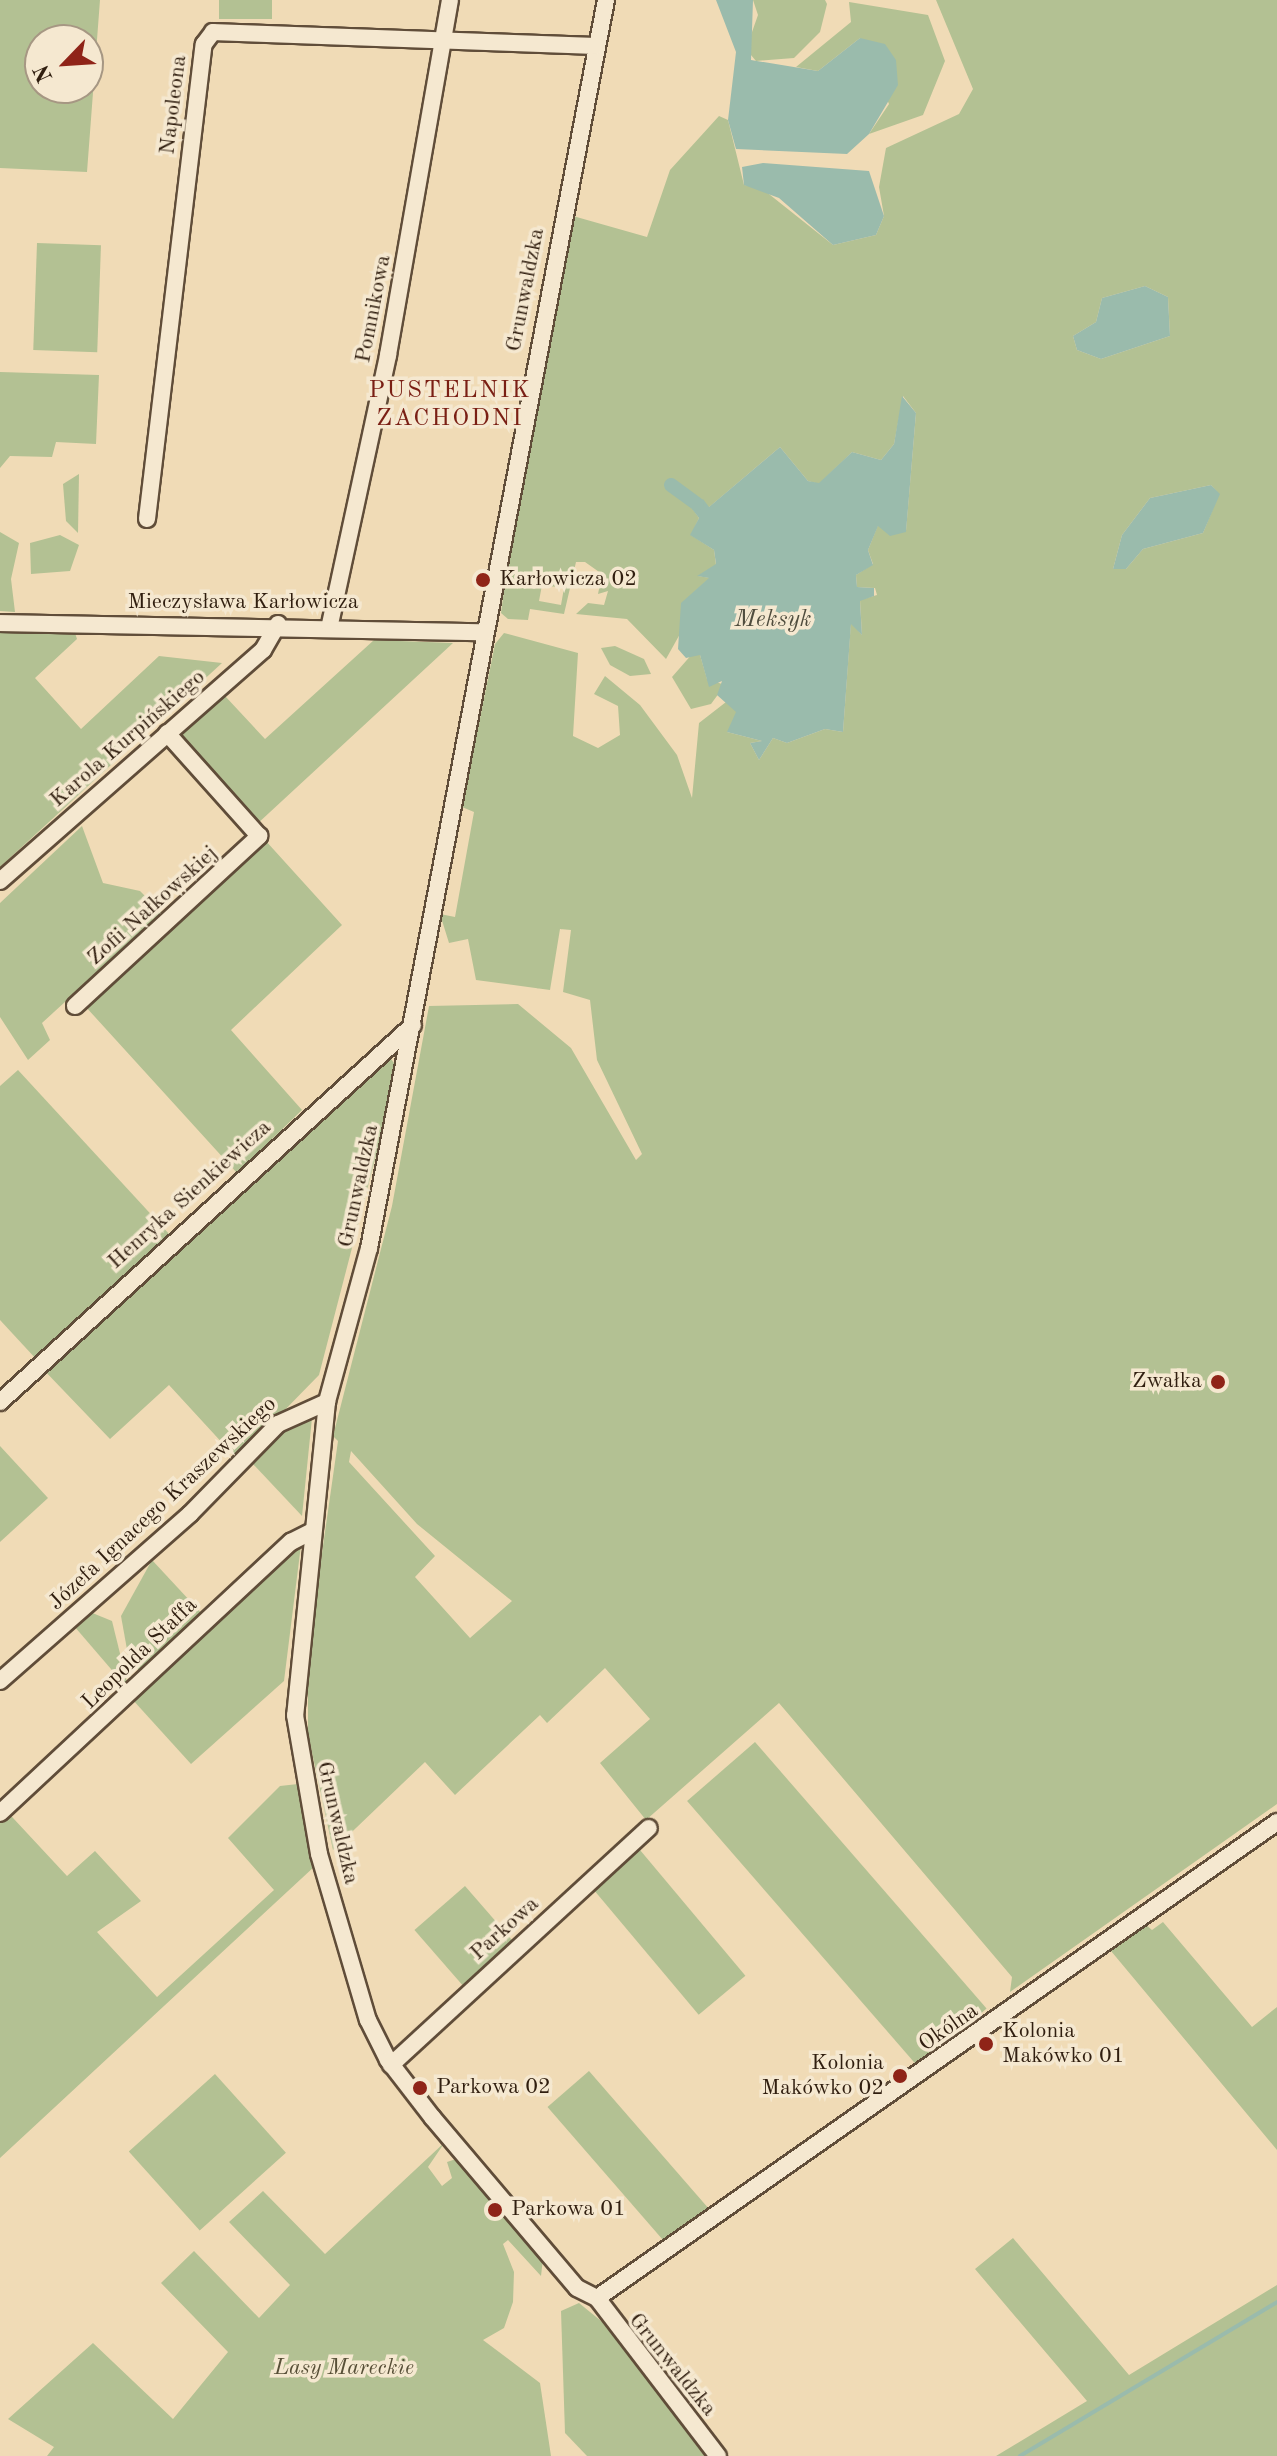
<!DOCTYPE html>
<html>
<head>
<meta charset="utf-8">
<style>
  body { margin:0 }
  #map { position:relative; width:1277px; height:2456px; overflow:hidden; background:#f0dbb6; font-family:"Old Standard TT",serif }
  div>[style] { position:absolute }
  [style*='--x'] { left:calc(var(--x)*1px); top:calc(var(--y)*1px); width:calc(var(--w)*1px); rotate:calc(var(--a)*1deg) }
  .green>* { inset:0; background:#b3c193; transform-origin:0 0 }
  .water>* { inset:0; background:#9abbac }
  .stream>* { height:4px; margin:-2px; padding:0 2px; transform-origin:2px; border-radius:2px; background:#9abbac }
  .canal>* { height:14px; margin:-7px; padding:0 7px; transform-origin:7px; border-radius:7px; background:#9abbac }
  .roads { filter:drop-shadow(2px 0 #604d39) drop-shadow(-2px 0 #604d39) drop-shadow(0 2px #604d39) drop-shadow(0 -2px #604d39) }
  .minor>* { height:16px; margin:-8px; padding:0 8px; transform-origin:8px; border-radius:8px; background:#f5e8d0 }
  .dots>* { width:22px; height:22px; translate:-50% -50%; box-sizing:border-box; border:4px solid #f5e8d0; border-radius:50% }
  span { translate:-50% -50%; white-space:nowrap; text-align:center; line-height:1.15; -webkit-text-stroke:7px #f5e8d0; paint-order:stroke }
  .street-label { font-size:22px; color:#301e0f }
  .poi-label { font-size:22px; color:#301e0f }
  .left { translate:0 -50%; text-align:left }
  .right { translate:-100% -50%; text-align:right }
  .park-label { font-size:22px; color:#574f37; font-style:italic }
  .neighbourhood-label { font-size:24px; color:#7a1f14; letter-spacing:2px }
  .water-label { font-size:24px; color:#504d3e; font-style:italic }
  .north { position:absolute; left:24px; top:24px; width:80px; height:80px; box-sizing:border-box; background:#f5e8d0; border:2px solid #a69783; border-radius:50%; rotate:245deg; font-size:22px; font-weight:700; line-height:32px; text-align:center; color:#301e0f }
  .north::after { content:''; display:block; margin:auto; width:28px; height:36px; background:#8f2418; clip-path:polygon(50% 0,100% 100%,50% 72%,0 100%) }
</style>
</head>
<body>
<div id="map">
  <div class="green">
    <i style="clip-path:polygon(evenodd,0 0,100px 0,87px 172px,0 168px,0 0,88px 40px,88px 88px,40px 88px,40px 40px,88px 40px)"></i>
    <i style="left:219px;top:0;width:53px;height:19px"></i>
    <i style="clip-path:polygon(753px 0,825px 0,827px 4px,820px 32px,794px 58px,756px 61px,746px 49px,758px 15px)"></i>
    <i style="clip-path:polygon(evenodd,936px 0,1277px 0,1277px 1804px,1010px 1992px,1012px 1977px,779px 1703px,646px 1820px,600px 1763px,650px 1719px,605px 1668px,547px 1723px,540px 1715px,455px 1795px,425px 1762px,333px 1850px,308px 1734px,308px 1651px,338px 1441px,333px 1436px,392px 1206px,429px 1006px,518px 1004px,571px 1048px,636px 1160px,642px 1154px,597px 1060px,590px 1000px,563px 992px,571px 930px,560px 929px,550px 990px,476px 980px,468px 939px,449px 943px,440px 914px,455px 917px,474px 812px,462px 807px,495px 644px,504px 633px,578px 653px,573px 736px,598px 748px,620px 735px,618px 706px,594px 694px,605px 676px,640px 705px,677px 755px,692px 798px,699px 723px,726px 702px,739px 700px,751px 712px,755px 721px,727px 732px,762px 741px,750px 743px,759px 760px,773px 738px,787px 743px,825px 729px,843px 732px,851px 622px,862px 635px,860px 600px,877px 595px,875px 588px,857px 587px,856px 575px,873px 564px,868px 550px,878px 525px,890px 535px,906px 531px,916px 413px,903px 396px,894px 444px,881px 460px,852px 452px,819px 484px,808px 481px,780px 447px,708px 508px,702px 500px,692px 508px,699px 518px,691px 535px,714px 550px,716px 565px,698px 576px,710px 578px,681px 604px,685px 625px,666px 659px,627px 619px,576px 614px,588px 603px,604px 605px,608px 591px,598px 594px,602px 574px,585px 562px,576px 562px,564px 614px,530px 609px,528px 620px,508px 619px,501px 613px,509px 552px,573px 216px,647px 237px,670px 170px,719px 116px,728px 120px,744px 185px,760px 187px,833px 245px,876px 235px,884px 216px,879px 187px,886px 148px,959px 114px,973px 89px,936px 0,1145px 286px,1168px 297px,1170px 336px,1101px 359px,1077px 350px,1073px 336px,1096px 322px,1102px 298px,1145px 286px,936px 0,1211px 485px,1219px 494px,1203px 533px,1143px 549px,1126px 569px,1113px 569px,1122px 535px,1150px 498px,1211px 485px,936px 0,542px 585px,564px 588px,561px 605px,539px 601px,542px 585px,936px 0,351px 1451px,417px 1524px,512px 1601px,470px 1638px,415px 1577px,435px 1556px,349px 1462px,351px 1451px)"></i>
    <i style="clip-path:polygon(849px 2px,928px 15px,945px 61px,923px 115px,869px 134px,889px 104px,860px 38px,818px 71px,796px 67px,851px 22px)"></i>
    <i style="left:37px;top:243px;width:64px;height:107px;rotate:2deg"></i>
    <i style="clip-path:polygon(0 372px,99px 375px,96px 444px,56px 442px,52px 457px,10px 456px,0 468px)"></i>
    <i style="clip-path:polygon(79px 474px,78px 533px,66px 521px,63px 484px)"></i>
    <i style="clip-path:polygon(0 532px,19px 543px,11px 579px,15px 612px,0 611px)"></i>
    <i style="clip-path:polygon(60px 535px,79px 545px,70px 571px,31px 574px,30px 543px)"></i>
    <i style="clip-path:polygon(0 632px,75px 633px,77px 639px,35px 678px,81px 729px,159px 656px,222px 663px,0 867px)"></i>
    <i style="clip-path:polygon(374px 640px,453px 643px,256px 825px,177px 738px,225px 696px,265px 739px)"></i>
    <i style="clip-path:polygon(615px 646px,644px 659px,651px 674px,630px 676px,610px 665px,601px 648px)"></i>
    <i style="clip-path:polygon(693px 653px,700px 655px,707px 679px,725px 685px,711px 704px,691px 709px,672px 677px)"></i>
    <i style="clip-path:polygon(82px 826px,103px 883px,140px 891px,162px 913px,42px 1023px,50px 1040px,28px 1060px,0 1017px,0 903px)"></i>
    <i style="clip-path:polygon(265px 840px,342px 925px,231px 1030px,302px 1110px,237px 1173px,85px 1006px)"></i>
    <i style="clip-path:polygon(389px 1056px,396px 1066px,392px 1094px,319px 1375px,237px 1459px,169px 1385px,110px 1439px,41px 1367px)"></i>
    <i style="clip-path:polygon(18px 1070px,170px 1235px,37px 1360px,0 1320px,0 1086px)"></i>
    <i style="clip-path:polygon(301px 1413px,312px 1418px,302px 1516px,252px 1463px)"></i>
    <i style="clip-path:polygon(0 1446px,48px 1498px,0 1542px)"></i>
    <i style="clip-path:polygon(301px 1545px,284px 1681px,191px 1764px,132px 1699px)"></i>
    <i style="clip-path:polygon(152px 1560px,204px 1616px,139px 1671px,128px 1655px,121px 1616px)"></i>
    <i style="clip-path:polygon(90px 1612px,112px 1621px,129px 1690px,74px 1626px)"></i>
    <i style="left:755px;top:1742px;width:353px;height:90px;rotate:49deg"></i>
    <i style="clip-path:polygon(298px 1784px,315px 1866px,0 2158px,0 1804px,67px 1876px,95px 1851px,141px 1901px,97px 1932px,157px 1997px,274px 1890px,228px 1838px,280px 1786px)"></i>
    <i style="left:640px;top:1850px;width:164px;height:61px;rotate:50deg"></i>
    <i style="left:465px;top:1886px;width:74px;height:67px;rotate:49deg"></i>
    <i style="clip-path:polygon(1163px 1922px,1252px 2027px,1277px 2007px,1277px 2150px,1111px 1951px,1145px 1924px,1152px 1930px)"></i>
    <i style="left:589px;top:2071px;width:184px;height:55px;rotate:49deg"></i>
    <i style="left:215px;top:2074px;width:106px;height:116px;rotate:48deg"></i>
    <i style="clip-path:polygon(445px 2142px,428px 2167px,442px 2186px,452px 2178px,447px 2162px,456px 2159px,543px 2259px,541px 2276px,508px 2240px,503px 2244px,514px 2272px,513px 2302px,504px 2328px,483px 2340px,540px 2383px,551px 2456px,47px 2456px,54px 2447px,8px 2419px,93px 2343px,173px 2419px,228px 2352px,161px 2283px,194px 2251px,259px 2318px,290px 2285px,229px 2222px,263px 2191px,325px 2254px)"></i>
    <i style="clip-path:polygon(1013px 2238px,1129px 2375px,1277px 2285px,1277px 2456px,996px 2456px,1087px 2401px,975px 2269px)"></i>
    <i style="clip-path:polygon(579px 2303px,606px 2325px,709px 2456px,587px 2456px,565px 2433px,561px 2311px)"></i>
  </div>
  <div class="water">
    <i style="clip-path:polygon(716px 0,753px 0,751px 60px,818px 71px,860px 38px,885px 44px,896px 60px,898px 85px,869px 134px,847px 154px,736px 149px,728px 120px,736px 52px)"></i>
    <i style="clip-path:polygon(763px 163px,869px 171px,884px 216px,876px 235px,833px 245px,779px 198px,744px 185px,742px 167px)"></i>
    <i style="clip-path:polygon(1145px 286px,1168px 297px,1170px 336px,1101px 359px,1077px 350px,1073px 336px,1096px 322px,1102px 298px)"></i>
    <i style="clip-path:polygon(902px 396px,916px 413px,906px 532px,890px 536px,878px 526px,868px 550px,873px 565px,856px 575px,857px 587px,874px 588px,874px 596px,860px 601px,862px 635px,851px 624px,843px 732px,825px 729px,787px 743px,773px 738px,759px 760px,750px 743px,762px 741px,727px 732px,736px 712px,717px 695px,722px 681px,709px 687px,700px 655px,686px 658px,678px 649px,681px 603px,709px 578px,697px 576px,716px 564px,714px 550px,690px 535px,699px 518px,692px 509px,703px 499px,709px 507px,780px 447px,808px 481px,819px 483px,852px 452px,881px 460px,894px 444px)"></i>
    <i style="clip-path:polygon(1211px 485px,1220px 494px,1203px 533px,1143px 549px,1126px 569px,1113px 569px,1122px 535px,1150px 498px)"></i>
  </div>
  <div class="stream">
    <i style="--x:1020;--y:2456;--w:300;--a:-30.9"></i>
  </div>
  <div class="canal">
    <i style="--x:671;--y:485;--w:32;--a:36"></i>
  </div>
  <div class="roads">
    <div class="minor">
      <i style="--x:606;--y:0;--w:1270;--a:100.75"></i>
      <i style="--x:369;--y:1248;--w:160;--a:105.3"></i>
      <i style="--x:327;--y:1402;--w:315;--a:95.8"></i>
      <i style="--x:295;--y:1715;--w:141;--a:80.2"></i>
      <i style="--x:319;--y:1854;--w:173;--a:73.6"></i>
      <i style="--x:368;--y:2020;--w:45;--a:63.4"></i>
      <i style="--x:388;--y:2060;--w:72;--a:52.3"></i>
      <i style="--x:432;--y:2117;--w:224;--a:49.7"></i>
      <i style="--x:577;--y:2288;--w:22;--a:27"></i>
      <i style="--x:597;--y:2298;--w:830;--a:-34.99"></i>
      <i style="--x:147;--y:519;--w:478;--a:-83.2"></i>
      <i style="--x:204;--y:44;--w:15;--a:-53"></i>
      <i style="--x:213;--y:32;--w:382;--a:2.1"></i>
      <i style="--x:0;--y:623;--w:485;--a:1.1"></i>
      <i style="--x:330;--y:624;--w:275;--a:-77.8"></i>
      <i style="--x:388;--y:355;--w:360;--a:-80.1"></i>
      <i style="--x:0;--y:881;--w:350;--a:-41.3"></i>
      <i style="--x:263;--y:650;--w:30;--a:-60"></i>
      <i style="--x:75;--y:1006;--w:251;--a:-42.7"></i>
      <i style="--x:259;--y:836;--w:138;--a:-131.8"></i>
      <i style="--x:0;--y:1402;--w:559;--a:-42.39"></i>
      <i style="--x:0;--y:1681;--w:253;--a:-41.3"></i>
      <i style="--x:190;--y:1514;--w:126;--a:-45.6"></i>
      <i style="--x:278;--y:1424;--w:54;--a:-24.2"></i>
      <i style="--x:0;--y:1813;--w:398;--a:-43"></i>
      <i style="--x:291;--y:1542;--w:25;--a:-27"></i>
      <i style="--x:391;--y:2065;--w:350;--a:-42.6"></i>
      <i style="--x:597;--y:2298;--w:199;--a:52.6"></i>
    </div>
  </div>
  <div class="dots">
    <i style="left:483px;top:580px;background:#8f2418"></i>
    <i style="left:1218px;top:1382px;background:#8f2418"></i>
    <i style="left:986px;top:2044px;background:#8f2418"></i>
    <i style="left:900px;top:2076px;background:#8f2418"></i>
    <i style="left:420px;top:2088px;background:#8f2418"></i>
    <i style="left:495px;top:2210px;background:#8f2418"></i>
  </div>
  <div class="street-label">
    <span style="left:174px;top:105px;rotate:-83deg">Napoleona</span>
    <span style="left:526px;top:290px;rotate:-79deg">Grunwaldzka</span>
    <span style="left:374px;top:309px;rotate:-79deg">Pomnikowa</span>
    <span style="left:243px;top:603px">Mieczysława Karłowicza</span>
    <span style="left:128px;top:739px;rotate:-41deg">Karola Kurpińskiego</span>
    <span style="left:153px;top:906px;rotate:-42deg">Zofii Nałkowskiej</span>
    <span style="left:359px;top:1186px;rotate:-78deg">Grunwaldzka</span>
    <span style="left:190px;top:1195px;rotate:-42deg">Henryka Sienkiewicza</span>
    <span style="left:163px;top:1504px;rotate:-43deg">Józefa Ignacego Kraszewskiego</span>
    <span style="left:140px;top:1654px;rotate:-44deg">Leopolda Staffa</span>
    <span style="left:337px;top:1823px;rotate:77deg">Grunwaldzka</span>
    <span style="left:505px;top:1929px;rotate:-42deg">Parkowa</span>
    <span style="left:949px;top:2028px;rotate:-35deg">Okólna</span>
    <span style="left:672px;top:2365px;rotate:51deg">Grunwaldzka</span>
  </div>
  <div class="poi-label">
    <span class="left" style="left:499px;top:580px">Karłowicza 02</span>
    <span class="right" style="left:1202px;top:1382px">Zwałka</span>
    <span class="left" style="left:1002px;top:2044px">Kolonia<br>Makówko 01</span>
    <span class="right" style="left:884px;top:2076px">Kolonia<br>Makówko 02</span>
    <span class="left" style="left:436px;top:2088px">Parkowa 02</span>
    <span class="left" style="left:511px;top:2210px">Parkowa 01</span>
  </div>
  <div class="park-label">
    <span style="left:344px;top:2369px">Lasy Mareckie</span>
  </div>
  <div class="neighbourhood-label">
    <span style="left:450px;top:406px">PUSTELNIK<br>ZACHODNI</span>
  </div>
  <div class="water-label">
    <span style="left:773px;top:621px">Meksyk</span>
  </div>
  <div class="north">N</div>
</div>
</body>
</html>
